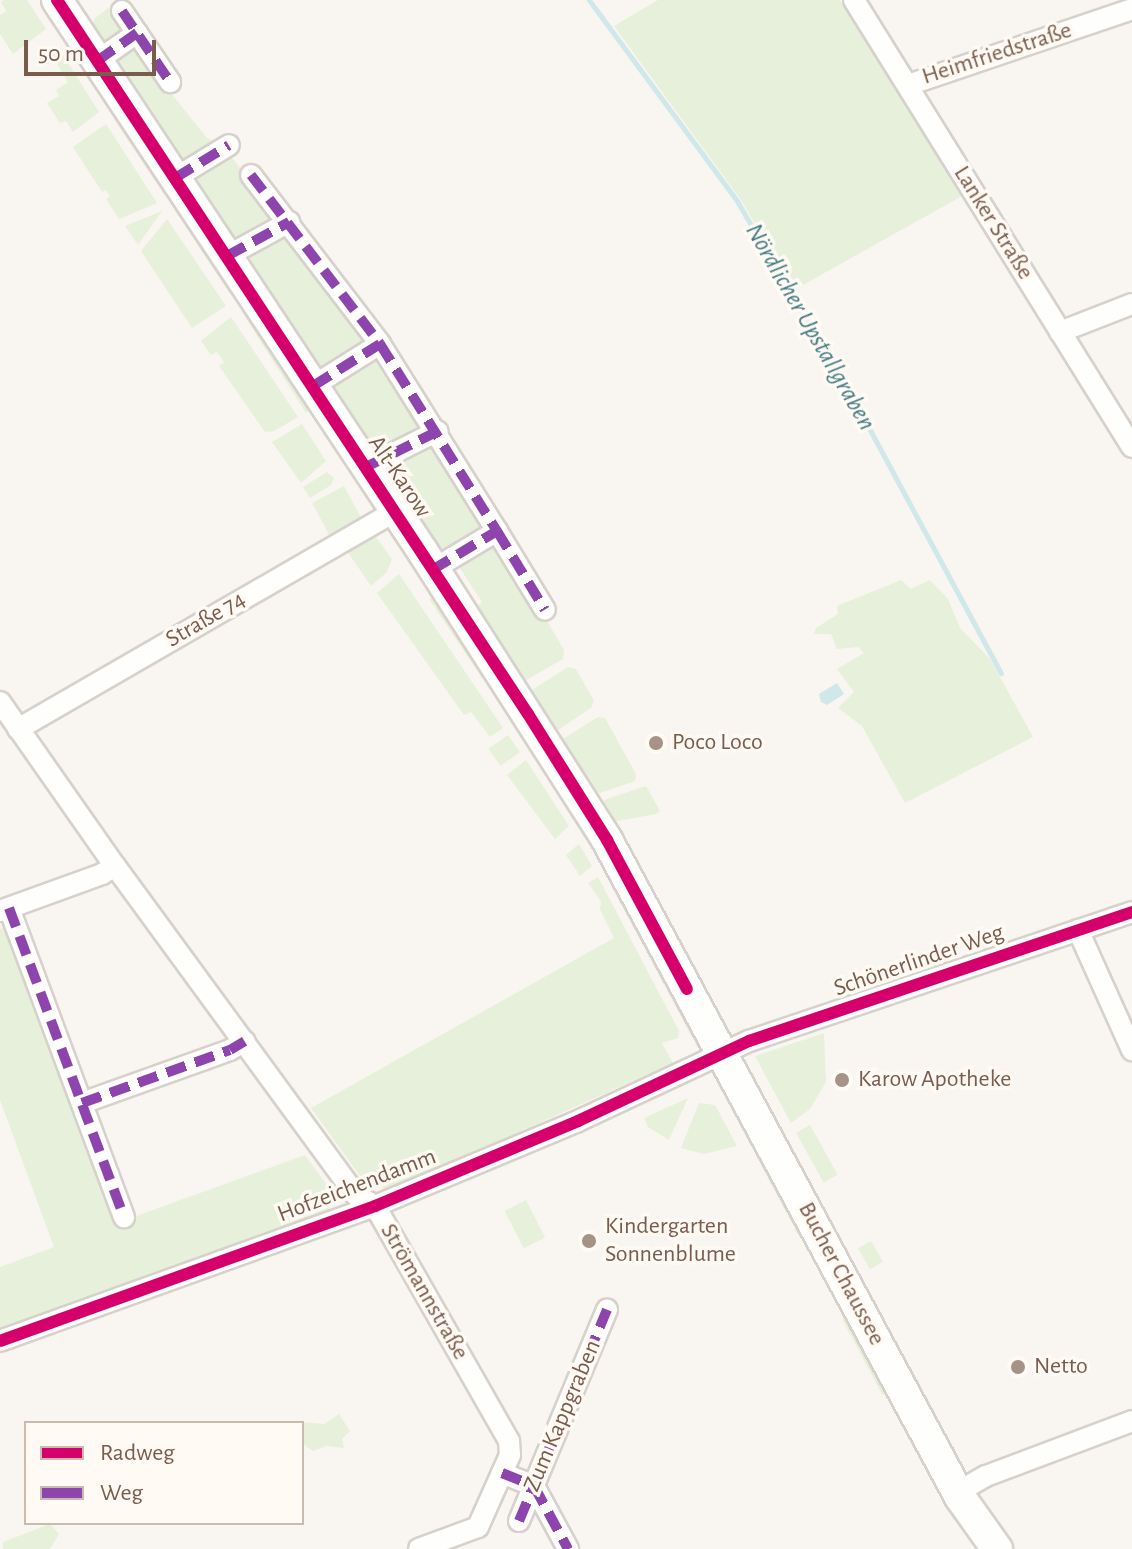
<!DOCTYPE html>
<html>
<head>
<meta charset="utf-8">
<style>
  body { margin:0 }
  #map { position:relative; width:1132px; height:1549px; overflow:hidden; background:#f9f5f0; font-family:"Alegreya Sans",sans-serif }
  div>[style] { position:absolute }
  [style*='--x'] { left:calc(var(--x)*1px); top:calc(var(--y)*1px); width:calc(var(--w)*1px); rotate:calc(var(--a)*1deg) }
  .green>* { inset:0; background:#e7f0db; transform-origin:0 0 }
  .water>* { inset:0; background:#d0e8ea }
  .stream>* { height:5px; margin:-2.5px; padding:0 2.5px; transform-origin:2.5px; border-radius:2.5px; background:#d0e8ea }
  .roads { filter:drop-shadow(2px 0 #d7d1cb) drop-shadow(-2px 0 #d7d1cb) drop-shadow(0 2px #d7d1cb) drop-shadow(0 -2px #d7d1cb) }
  .minor>* { height:20px; margin:-10px; padding:0 10px; transform-origin:10px; border-radius:10px; background:#fefefd }
  .secondary>* { height:30px; margin:-15px; padding:0 15px; transform-origin:15px; border-radius:15px; background:#fefefd }
  .quiet>* { height:10px; margin-top:-5px; transform-origin:0; background:repeating-linear-gradient(90deg,#8e44ad 0 20px,transparent 0 30px) }
  .cycleway>* { height:12px; margin:-6px; padding:0 6px; transform-origin:6px; border-radius:6px; background:#d6006c }
  .dots>* { width:22px; height:22px; translate:-50% -50%; box-sizing:border-box; border:4px solid #fffaf3; border-radius:50% }
  span { translate:-50% -50%; white-space:nowrap; text-align:center; line-height:1.15; -webkit-text-stroke:7px #fffaf3; paint-order:stroke }
  .street-label { font-size:24px; color:#7a5c4d }
  .poi-label { font-size:24px; color:#7a5c4d }
  .left { translate:0 -50%; text-align:left }
  .water-label { font-size:26px; color:#437c86; font-style:italic }
  .legend { position:absolute; left:24px; top:1421px; width:280px; height:104px; box-sizing:border-box; background:#fffaf3; border:2px solid #cabbb1; margin:0; padding:10px 14px; list-style:none; font-size:24px; color:#7a5c4d }
  .legend li { display:flex; align-items:center; gap:16px; height:40px }
  .legend b { width:40px; border:2px solid #cabbb1 }
  .scale { position:absolute; left:24px; top:40px; width:132px; height:36px; box-sizing:border-box; border:4px solid #7a5c4d; border-top:0; padding-left:10px; font-size:24px; line-height:28px; white-space:nowrap; color:#7a5c4d; -webkit-text-stroke:6px #fffaf3; paint-order:stroke }
</style>
</head>
<body>
<div id="map">
  <div class="green">
    <i style="clip-path:polygon(4px 0,27px 0,46px 29px,13px 54px,0 34px,0 15px,6px 11px,1px 2px)"></i>
    <i style="clip-path:polygon(658px 0,840px 0,962px 196px,794px 290px,741px 200px,614px 26px)"></i>
    <i style="clip-path:polygon(108px 8px,114px 9px,131px 34px,113px 45px,104px 42px,93px 26px,94px 19px)"></i>
    <i style="clip-path:polygon(131px 43px,206px 137px,217px 144px,190px 162px,181px 160px,116px 61px,117px 52px)"></i>
    <i style="clip-path:polygon(56px 50px,61px 52px,99px 112px,73px 132px,66px 121px,60px 123px,47px 103px,59px 96px,56px 90px,68px 82px,54px 59px,41px 66px,38px 62px)"></i>
    <i style="clip-path:polygon(122px 117px,173px 189px,165px 196px,114px 119px)"></i>
    <i style="clip-path:polygon(106px 124px,157px 203px,119px 219px,106px 199px,110px 196px,106px 190px,102px 192px,73px 147px)"></i>
    <i style="clip-path:polygon(223px 155px,233px 159px,276px 216px,274px 224px,243px 239px,230px 238px,195px 182px,196px 171px)"></i>
    <i style="clip-path:polygon(179px 205px,237px 298px,230px 294px,174px 209px)"></i>
    <i style="clip-path:polygon(162px 211px,138px 245px,125px 226px)"></i>
    <i style="clip-path:polygon(167px 219px,226px 306px,192px 328px,141px 251px)"></i>
    <i style="clip-path:polygon(284px 235px,294px 238px,369px 337px,366px 347px,325px 373px,316px 370px,250px 268px,251px 253px)"></i>
    <i style="clip-path:polygon(251px 308px,314px 402px,306px 413px,242px 312px)"></i>
    <i style="clip-path:polygon(231px 317px,298px 417px,274px 431px,265px 432px,219px 366px,224px 362px,217px 352px,211px 355px,201px 341px)"></i>
    <i style="clip-path:polygon(373px 354px,380px 357px,426px 421px,424px 433px,388px 451px,368px 448px,329px 390px,333px 381px)"></i>
    <i style="clip-path:polygon(302px 424px,326px 461px,301px 483px,272px 442px)"></i>
    <i style="clip-path:polygon(431px 440px,486px 531px,445px 555px,437px 554px,383px 471px,392px 459px)"></i>
    <i style="clip-path:polygon(327px 472px,334px 478px,331px 485px,310px 498px,303px 487px)"></i>
    <i style="left:344px;top:486px;width:36px;height:36px;rotate:62deg"></i>
    <i style="clip-path:polygon(373px 533px,392px 559px,387px 572px,371px 586px,345px 548px)"></i>
    <i style="clip-path:polygon(492px 541px,501px 543px,564px 650px,563px 659px,521px 683px,473px 609px,482px 602px,456px 562px)"></i>
    <i style="clip-path:polygon(399px 574px,503px 728px,490px 737px,471px 712px,464px 715px,377px 593px)"></i>
    <i style="clip-path:polygon(901px 580px,911px 589px,930px 580px,948px 599px,960px 628px,990px 659px,1033px 737px,905px 803px,862px 726px,838px 708px,854px 692px,837px 669px,864px 653px,858px 647px,837px 649px,831px 634px,814px 634px,816px 628px,838px 614px,837px 606px)"></i>
    <i style="clip-path:polygon(434px 596px,487px 673px,482px 678px,429px 599px)"></i>
    <i style="clip-path:polygon(568px 667px,576px 669px,594px 701px,591px 708px,558px 730px,550px 729px,531px 699px,532px 690px)"></i>
    <i style="clip-path:polygon(598px 717px,605px 718px,636px 774px,635px 781px,600px 793px,590px 790px,560px 744px,563px 739px)"></i>
    <i style="left:508px;top:735px;width:21px;height:24px;rotate:55deg"></i>
    <i style="clip-path:polygon(526px 760px,569px 826px,555px 839px,507px 775px)"></i>
    <i style="clip-path:polygon(646px 786px,660px 811px,656px 814px,612px 822px,602px 806px,604px 800px)"></i>
    <i style="clip-path:polygon(579px 844px,592px 866px,580px 876px,566px 855px)"></i>
    <i style="clip-path:polygon(610px 873px,702px 1047px,698px 1048px,688px 1030px,605px 874px)"></i>
    <i style="clip-path:polygon(598px 877px,679px 1031px,678px 1038px,662px 1043px,673px 1063px,432px 1171px,386px 1189px,365px 1183px,311px 1108px,614px 938px,600px 909px,601px 901px,588px 883px)"></i>
    <i style="clip-path:polygon(6px 927px,114px 1224px,305px 1155px,334px 1195px,329px 1210px,0 1331px,0 1267px,54px 1247px,0 1100px,0 929px)"></i>
    <i style="clip-path:polygon(824px 1033px,826px 1082px,810px 1109px,791px 1123px,755px 1056px)"></i>
    <i style="clip-path:polygon(729px 1087px,803px 1222px,798px 1235px,722px 1091px)"></i>
    <i style="clip-path:polygon(688px 1098px,669px 1140px,648px 1127px,644px 1118px)"></i>
    <i style="clip-path:polygon(699px 1103px,715px 1105px,737px 1146px,704px 1154px,681px 1148px)"></i>
    <i style="left:810px;top:1125px;width:57px;height:16px;rotate:61deg"></i>
    <i style="left:526px;top:1200px;width:42px;height:24px;rotate:63deg"></i>
    <i style="left:871px;top:1241px;width:24px;height:15px;rotate:60deg"></i>
    <i style="left:853px;top:1314px;width:85px;height:12px;rotate:62deg"></i>
    <i style="clip-path:polygon(339px 1414px,350px 1431px,342px 1439px,344px 1448px,326px 1446px,313px 1451px,302px 1443px,302px 1423px,299px 1422px,324px 1424px)"></i>
    <i style="clip-path:polygon(50px 1524px,59px 1534px,50px 1549px,3px 1549px,3px 1542px)"></i>
  </div>
  <div class="water">
    <i style="clip-path:polygon(837px 683px,844px 694px,827px 705px,821px 702px,819px 694px)"></i>
  </div>
  <div class="stream">
    <i style="--x:589;--y:0;--w:250;--a:53.6"></i>
    <i style="--x:737;--y:201;--w:250;--a:59.7"></i>
    <i style="--x:863;--y:417;--w:291;--a:61.7"></i>
  </div>
  <div class="roads">
    <div class="minor">
      <i style="--x:854;--y:0;--w:526;--a:58.12"></i>
      <i style="--x:122;--y:11;--w:86;--a:55.9"></i>
      <i style="--x:97;--y:61;--w:49;--a:-35"></i>
      <i style="--x:908;--y:85;--w:237;--a:-18.7"></i>
      <i style="--x:251;--y:175;--w:213;--a:52.6"></i>
      <i style="--x:380;--y:344;--w:221;--a:58"></i>
      <i style="--x:175;--y:178;--w:63;--a:-31.4"></i>
      <i style="--x:227;--y:256;--w:71;--a:-28.7"></i>
      <i style="--x:1060;--y:332;--w:77;--a:-21.3"></i>
      <i style="--x:313;--y:386;--w:79;--a:-32.1"></i>
      <i style="--x:366;--y:467;--w:80;--a:-26.6"></i>
      <i style="--x:432;--y:570;--w:76;--a:-31"></i>
      <i style="--x:497;--y:531;--w:92;--a:58.7"></i>
      <i style="--x:0;--y:702;--w:200;--a:55"></i>
      <i style="--x:115;--y:866;--w:408;--a:53.8"></i>
      <i style="--x:356;--y:1195;--w:22;--a:30"></i>
      <i style="--x:375;--y:1206;--w:271;--a:60.3"></i>
      <i style="--x:509;--y:1441;--w:14;--a:86"></i>
      <i style="--x:510;--y:1455;--w:79;--a:114"></i>
      <i style="--x:478;--y:1527;--w:63;--a:159.6"></i>
      <i style="--x:18;--y:729;--w:435;--a:-30"></i>
      <i style="--x:9;--y:908;--w:330;--a:69.6"></i>
      <i style="--x:0;--y:911;--w:109;--a:-19.9"></i>
      <i style="--x:102;--y:874;--w:15;--a:-32"></i>
      <i style="--x:1078;--y:930;--w:132;--a:65.8"></i>
      <i style="--x:82;--y:1103;--w:157;--a:-19.7"></i>
      <i style="--x:230;--y:1050;--w:17;--a:-31"></i>
      <i style="--x:0;--y:1341;--w:399;--a:-19.8"></i>
      <i style="--x:375;--y:1206;--w:220;--a:-22.7"></i>
      <i style="--x:578;--y:1121;--w:189;--a:-25.1"></i>
      <i style="--x:749;--y:1041;--w:404;--a:-18.6"></i>
      <i style="--x:502;--y:1473;--w:35;--a:22"></i>
      <i style="--x:534;--y:1486;--w:72;--a:61.6"></i>
      <i style="--x:958;--y:1492;--w:32;--a:-30"></i>
      <i style="--x:986;--y:1476;--w:156;--a:-20.6"></i>
      <i style="--x:519;--y:1521;--w:229;--a:-67.4"></i>
    </div>
    <div class="secondary">
      <i style="--x:57;--y:0;--w:662;--a:56.45"></i>
      <i style="--x:423;--y:552;--w:342;--a:57.4"></i>
      <i style="--x:607;--y:840;--w:746;--a:61.75"></i>
      <i style="--x:960;--y:1497;--w:64;--a:54.6"></i>
    </div>
  </div>
  <div class="quiet">
    <i style="--x:122;--y:11;--w:86;--a:55.9"></i>
    <i style="--x:97;--y:61;--w:49;--a:-35"></i>
    <i style="--x:251;--y:175;--w:213;--a:52.6"></i>
    <i style="--x:380;--y:344;--w:221;--a:58"></i>
    <i style="--x:175;--y:178;--w:63;--a:-31.4"></i>
    <i style="--x:227;--y:256;--w:71;--a:-28.7"></i>
    <i style="--x:313;--y:386;--w:79;--a:-32.1"></i>
    <i style="--x:366;--y:467;--w:80;--a:-26.6"></i>
    <i style="--x:432;--y:570;--w:76;--a:-31"></i>
    <i style="--x:497;--y:531;--w:92;--a:58.7"></i>
    <i style="--x:9;--y:908;--w:330;--a:69.6"></i>
    <i style="--x:82;--y:1103;--w:157;--a:-19.7"></i>
    <i style="--x:230;--y:1050;--w:17;--a:-31"></i>
    <i style="--x:502;--y:1473;--w:35;--a:22"></i>
    <i style="--x:534;--y:1486;--w:72;--a:61.6"></i>
    <i style="--x:519;--y:1521;--w:229;--a:-67.4"></i>
  </div>
  <div class="cycleway">
    <i style="--x:57;--y:0;--w:855;--a:56.59"></i>
    <i style="--x:528;--y:714;--w:149;--a:57.9"></i>
    <i style="--x:607;--y:840;--w:169;--a:61.8"></i>
    <i style="--x:0;--y:1341;--w:399;--a:-19.8"></i>
    <i style="--x:375;--y:1206;--w:220;--a:-22.7"></i>
    <i style="--x:578;--y:1121;--w:189;--a:-25.1"></i>
    <i style="--x:749;--y:1041;--w:404;--a:-18.6"></i>
  </div>
  <div class="dots">
    <i style="left:656px;top:743px;background:#a69286"></i>
    <i style="left:842px;top:1080px;background:#a69286"></i>
    <i style="left:589px;top:1241px;background:#a69286"></i>
    <i style="left:1018px;top:1367px;background:#a69286"></i>
  </div>
  <div class="street-label">
    <span style="left:997px;top:54px;rotate:-18deg">Heimfriedstraße</span>
    <span style="left:993px;top:223px;rotate:58deg">Lanker Straße</span>
    <span style="left:399px;top:477px;rotate:56deg">Alt-Karow</span>
    <span style="left:206px;top:620px;rotate:-30deg">Straße 74</span>
    <span style="left:919px;top:961px;rotate:-19deg">Schönerlinder Weg</span>
    <span style="left:357px;top:1186px;rotate:-21deg">Hofzeichendamm</span>
    <span style="left:841px;top:1274px;rotate:62deg">Bucher Chaussee</span>
    <span style="left:424px;top:1292px;rotate:60deg">Strömannstraße</span>
    <span style="left:563px;top:1416px;rotate:-67deg">Zum Kappgraben</span>
  </div>
  <div class="poi-label">
    <span class="left" style="left:672px;top:743px">Poco Loco</span>
    <span class="left" style="left:858px;top:1080px">Karow Apotheke</span>
    <span class="left" style="left:605px;top:1241px">Kindergarten<br>Sonnenblume</span>
    <span class="left" style="left:1034px;top:1367px">Netto</span>
  </div>
  <div class="water-label">
    <span style="left:810px;top:327px;rotate:60deg">Nördlicher Upstallgraben</span>
  </div>
  <ul class="legend">
  <li><b style="height:10px;background:#d6006c"></b>Radweg</li>
  <li><b style="height:10px;background:#8e44ad"></b>Weg</li>
  </ul>
  <div class="scale">50 m</div>
</div>
</body>
</html>
